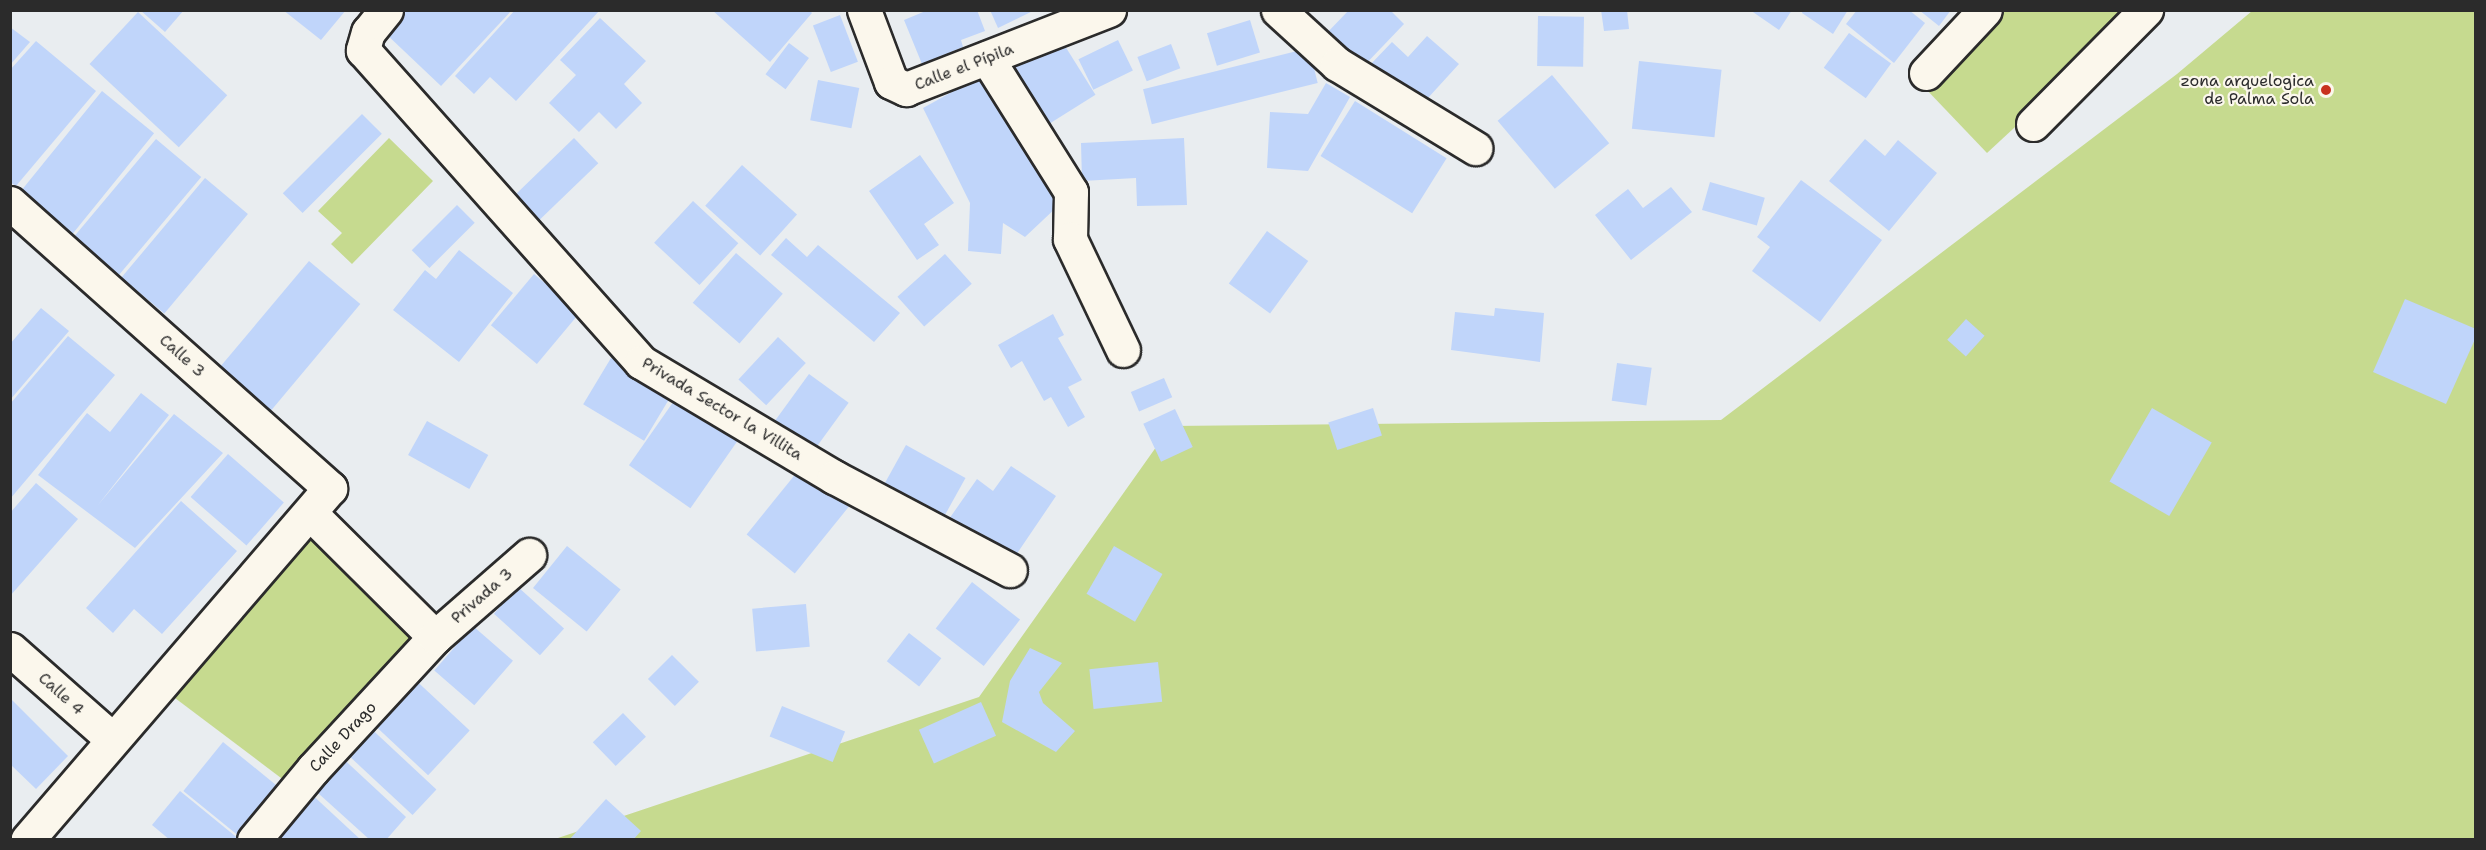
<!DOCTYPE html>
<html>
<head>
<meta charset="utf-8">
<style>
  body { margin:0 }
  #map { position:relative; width:2486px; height:850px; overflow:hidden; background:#e9edf0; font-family:"Shantell Sans",sans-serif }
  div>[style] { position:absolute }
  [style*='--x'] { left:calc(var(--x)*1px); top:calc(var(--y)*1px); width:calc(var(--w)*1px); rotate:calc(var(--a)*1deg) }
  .green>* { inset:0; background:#c6da8f }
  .building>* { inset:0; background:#c0d5fa; transform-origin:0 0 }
  .roads { filter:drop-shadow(2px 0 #2b2b2b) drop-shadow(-2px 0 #2b2b2b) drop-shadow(0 2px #2b2b2b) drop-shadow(0 -2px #2b2b2b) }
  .minor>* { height:33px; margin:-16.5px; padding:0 16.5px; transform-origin:16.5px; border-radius:16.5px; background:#fbf7ec }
  .dots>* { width:16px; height:16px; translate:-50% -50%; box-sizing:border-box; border:3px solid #fbf7ec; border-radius:50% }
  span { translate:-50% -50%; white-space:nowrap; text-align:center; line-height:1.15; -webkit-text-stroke:4.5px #fbf7ec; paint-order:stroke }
  .street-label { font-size:16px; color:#2b2b2b }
  .poi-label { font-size:16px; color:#2b2b2b }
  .right { translate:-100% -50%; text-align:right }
  .frame { position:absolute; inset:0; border:12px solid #2b2b2b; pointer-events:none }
</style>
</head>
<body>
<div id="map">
  <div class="green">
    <i style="clip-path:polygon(2005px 11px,2140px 11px,1987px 153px,1924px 87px)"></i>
    <i style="clip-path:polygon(2252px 11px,2475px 11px,2475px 839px,552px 840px,979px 697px,1171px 426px,1721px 420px,2177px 74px)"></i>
    <i style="clip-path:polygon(389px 138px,433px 181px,352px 264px,331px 244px,342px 233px,318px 211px)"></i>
    <i style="clip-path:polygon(310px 531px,420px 648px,289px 784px,163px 689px)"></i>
  </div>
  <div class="building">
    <i style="clip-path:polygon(140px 10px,184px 10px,165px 32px)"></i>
    <i style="clip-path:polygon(283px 10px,346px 10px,321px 40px)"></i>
    <i style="clip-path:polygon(404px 10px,512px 10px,441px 86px,384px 32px)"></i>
    <i style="clip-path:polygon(515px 10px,600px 10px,516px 101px,490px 77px,474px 94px,455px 76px)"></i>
    <i style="clip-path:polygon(712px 10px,809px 10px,812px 13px,770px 62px)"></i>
    <i style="clip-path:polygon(928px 10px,977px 10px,985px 31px,961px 40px,963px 47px,922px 64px,904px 20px)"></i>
    <i style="clip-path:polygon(990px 10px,1035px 10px,998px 28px)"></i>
    <i style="clip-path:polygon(1349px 10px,1390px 10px,1404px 24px,1360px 70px,1324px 36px)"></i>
    <i style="clip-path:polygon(1601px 10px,1627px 10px,1629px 29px,1604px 31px)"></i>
    <i style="clip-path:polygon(1750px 10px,1792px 10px,1779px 30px)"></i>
    <i style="clip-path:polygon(1803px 10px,1848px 10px,1833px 34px,1802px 13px)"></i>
    <i style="clip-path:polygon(1857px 10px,1909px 10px,1925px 23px,1894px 63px,1846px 24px)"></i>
    <i style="clip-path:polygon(1919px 10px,1951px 10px,1939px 26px)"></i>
    <i style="left:138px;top:12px;width:122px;height:71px;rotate:43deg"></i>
    <i style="left:840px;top:15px;width:50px;height:29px;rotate:69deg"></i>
    <i style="left:1538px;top:16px;width:46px;height:50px;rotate:1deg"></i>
    <i style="clip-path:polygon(600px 18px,646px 61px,624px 84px,642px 103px,616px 129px,599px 112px,579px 132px,549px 103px,576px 75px,560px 60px)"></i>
    <i style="left:1250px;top:20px;width:34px;height:45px;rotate:73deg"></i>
    <i style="clip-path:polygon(10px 27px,30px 42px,10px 65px)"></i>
    <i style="left:1849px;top:33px;width:52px;height:43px;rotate:36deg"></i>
    <i style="clip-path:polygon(1427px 36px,1459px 64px,1417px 110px,1368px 67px,1392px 42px,1408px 57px)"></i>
    <i style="left:1060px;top:38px;width:67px;height:62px;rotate:58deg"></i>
    <i style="left:1118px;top:40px;width:34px;height:44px;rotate:64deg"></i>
    <i style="clip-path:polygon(36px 41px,96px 91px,16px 186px,10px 182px,10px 70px)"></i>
    <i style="left:789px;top:43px;width:25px;height:39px;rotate:37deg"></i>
    <i style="left:1171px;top:44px;width:26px;height:36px;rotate:69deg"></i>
    <i style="left:1309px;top:48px;width:36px;height:171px;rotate:76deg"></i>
    <i style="left:1639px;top:61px;width:83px;height:68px;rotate:6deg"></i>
    <i style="left:1552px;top:75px;width:89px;height:71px;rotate:50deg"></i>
    <i style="clip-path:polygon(981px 76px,1059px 205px,1025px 237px,1003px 223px,1001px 254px,968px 251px,970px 203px,923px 108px)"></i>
    <i style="left:818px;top:80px;width:42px;height:41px;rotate:11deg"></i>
    <i style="clip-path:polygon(1326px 83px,1350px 97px,1308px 171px,1267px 168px,1270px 112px,1308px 114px)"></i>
    <i style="left:102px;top:91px;width:67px;height:131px;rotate:39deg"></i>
    <i style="left:1355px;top:101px;width:108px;height:65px;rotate:32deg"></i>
    <i style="left:362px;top:114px;width:28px;height:112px;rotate:45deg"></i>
    <i style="left:574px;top:138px;width:35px;height:92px;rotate:46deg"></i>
    <i style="clip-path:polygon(1184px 138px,1187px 205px,1137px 206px,1136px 178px,1082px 181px,1081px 143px)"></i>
    <i style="left:156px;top:139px;width:59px;height:128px;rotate:40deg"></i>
    <i style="clip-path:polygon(1865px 139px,1885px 156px,1898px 140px,1937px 173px,1889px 231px,1829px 181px)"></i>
    <i style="clip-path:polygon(920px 155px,954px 203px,924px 224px,939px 245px,917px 260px,869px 191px)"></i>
    <i style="left:742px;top:165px;width:74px;height:55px;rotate:42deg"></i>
    <i style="left:205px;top:178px;width:56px;height:130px;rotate:40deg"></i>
    <i style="clip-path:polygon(1801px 180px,1882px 240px,1820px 322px,1752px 271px,1770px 247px,1757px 237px)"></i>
    <i style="left:1710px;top:182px;width:57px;height:29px;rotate:16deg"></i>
    <i style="clip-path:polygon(1671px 187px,1692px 212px,1631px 260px,1595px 215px,1628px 189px,1643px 208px)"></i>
    <i style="left:693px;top:201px;width:62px;height:57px;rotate:43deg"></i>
    <i style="left:457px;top:205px;width:25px;height:64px;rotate:45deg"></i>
    <i style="left:1267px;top:231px;width:51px;height:65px;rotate:36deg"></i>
    <i style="clip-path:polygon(786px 238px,807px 257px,818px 245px,900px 313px,874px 342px,771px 255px)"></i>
    <i style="clip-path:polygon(459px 250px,513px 293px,459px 362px,393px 310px,425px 270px,436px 279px)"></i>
    <i style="left:736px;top:253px;width:62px;height:66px;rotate:41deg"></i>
    <i style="left:945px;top:254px;width:40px;height:64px;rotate:48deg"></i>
    <i style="left:309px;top:261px;width:67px;height:145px;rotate:40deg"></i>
    <i style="left:534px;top:274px;width:60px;height:67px;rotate:40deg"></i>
    <i style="clip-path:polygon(2405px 299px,2476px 329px,2476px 337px,2446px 404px,2373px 372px)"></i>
    <i style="clip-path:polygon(41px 308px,69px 331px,10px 400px,10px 344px)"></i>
    <i style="clip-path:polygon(1495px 308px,1544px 313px,1540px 362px,1451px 350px,1455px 312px,1494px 316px)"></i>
    <i style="clip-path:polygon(1053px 314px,1064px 335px,1058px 338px,1082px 380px,1068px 387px,1085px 417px,1068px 427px,1051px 397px,1044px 401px,1022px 361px,1011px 368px,998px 345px)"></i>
    <i style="left:1966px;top:319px;width:25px;height:28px;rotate:42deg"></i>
    <i style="clip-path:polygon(68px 336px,115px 375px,10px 499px,10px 404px)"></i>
    <i style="left:778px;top:337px;width:38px;height:58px;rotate:43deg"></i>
    <i style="left:611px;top:358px;width:71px;height:54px;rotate:31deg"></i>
    <i style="left:1617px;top:363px;width:35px;height:38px;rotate:8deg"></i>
    <i style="left:809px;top:374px;width:49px;height:64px;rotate:36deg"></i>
    <i style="left:1164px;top:378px;width:21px;height:36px;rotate:67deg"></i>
    <i style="clip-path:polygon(141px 393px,169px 415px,98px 505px,174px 414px,223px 453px,135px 548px,38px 475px,87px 413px,110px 432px)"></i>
    <i style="left:676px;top:398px;width:75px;height:82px;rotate:35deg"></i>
    <i style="left:1373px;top:408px;width:29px;height:47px;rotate:72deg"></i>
    <i style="left:2152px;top:408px;width:69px;height:85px;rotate:30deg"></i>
    <i style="left:1175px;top:409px;width:42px;height:35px;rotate:65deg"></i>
    <i style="left:427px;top:421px;width:70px;height:39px;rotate:29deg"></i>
    <i style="left:906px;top:445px;width:68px;height:48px;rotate:29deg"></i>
    <i style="left:228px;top:454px;width:74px;height:57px;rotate:41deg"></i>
    <i style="left:802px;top:466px;width:62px;height:88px;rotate:39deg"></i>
    <i style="clip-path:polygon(1011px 466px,1056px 496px,1012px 561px,949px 519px,977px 479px,993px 491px)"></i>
    <i style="clip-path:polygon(36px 483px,78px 519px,10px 596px,10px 513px)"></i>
    <i style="clip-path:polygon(181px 501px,237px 551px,162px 634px,134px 609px,113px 633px,86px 608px)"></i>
    <i style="left:567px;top:546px;width:69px;height:54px;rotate:39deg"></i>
    <i style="left:1114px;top:546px;width:56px;height:55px;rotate:30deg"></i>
    <i style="left:972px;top:582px;width:61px;height:59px;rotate:38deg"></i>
    <i style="left:518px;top:587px;width:62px;height:36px;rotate:42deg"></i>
    <i style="left:806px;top:604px;width:43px;height:54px;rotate:85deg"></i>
    <i style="left:473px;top:626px;width:53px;height:59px;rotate:41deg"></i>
    <i style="left:909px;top:633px;width:41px;height:36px;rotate:38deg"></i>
    <i style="clip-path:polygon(1030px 648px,1062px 663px,1039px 692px,1043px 703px,1075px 731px,1056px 752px,1002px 722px,1010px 681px)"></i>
    <i style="left:672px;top:655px;width:38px;height:34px;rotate:45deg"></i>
    <i style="left:1158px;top:662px;width:40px;height:69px;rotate:84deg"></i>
    <i style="left:409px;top:674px;width:83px;height:61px;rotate:43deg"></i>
    <i style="clip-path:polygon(12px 700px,68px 756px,36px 789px,10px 764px)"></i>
    <i style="left:981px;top:702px;width:37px;height:68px;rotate:66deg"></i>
    <i style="left:782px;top:706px;width:68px;height:33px;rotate:22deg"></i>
    <i style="left:623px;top:713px;width:33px;height:42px;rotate:46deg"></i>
    <i style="left:364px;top:722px;width:99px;height:35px;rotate:43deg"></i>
    <i style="left:223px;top:742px;width:69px;height:63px;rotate:39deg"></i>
    <i style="clip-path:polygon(337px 753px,406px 817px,386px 840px,370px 840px,308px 784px)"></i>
    <i style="clip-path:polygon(307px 790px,361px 840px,278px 840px,269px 831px)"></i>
    <i style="clip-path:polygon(180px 791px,240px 840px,170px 840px,152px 825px)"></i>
    <i style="clip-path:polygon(606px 799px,641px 831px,633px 840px,569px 840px)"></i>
  </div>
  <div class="roads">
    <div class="minor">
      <i style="--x:386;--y:10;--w:28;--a:129"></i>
      <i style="--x:368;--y:32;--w:19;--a:106"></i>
      <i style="--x:363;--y:50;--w:418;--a:48.3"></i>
      <i style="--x:641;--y:362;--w:225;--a:30.8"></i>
      <i style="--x:834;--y:477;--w:199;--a:27.9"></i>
      <i style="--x:864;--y:10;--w:77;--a:69.4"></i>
      <i style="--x:891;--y:82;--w:17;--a:25"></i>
      <i style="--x:906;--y:89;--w:218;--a:-21.3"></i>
      <i style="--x:1278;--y:10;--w:80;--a:42.5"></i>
      <i style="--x:1337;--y:64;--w:162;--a:31.3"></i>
      <i style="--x:987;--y:58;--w:158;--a:57.9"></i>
      <i style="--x:1071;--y:192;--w:47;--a:91.2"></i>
      <i style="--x:1070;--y:239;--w:123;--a:64.5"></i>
      <i style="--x:1926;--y:73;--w:86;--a:-46.9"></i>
      <i style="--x:2033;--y:124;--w:161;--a:-45.3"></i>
      <i style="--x:10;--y:203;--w:429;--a:41.7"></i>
      <i style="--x:330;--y:488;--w:464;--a:130.7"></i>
      <i style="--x:310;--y:513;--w:176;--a:44.8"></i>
      <i style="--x:10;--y:649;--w:136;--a:41.4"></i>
      <i style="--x:254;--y:840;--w:92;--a:-50.3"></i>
      <i style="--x:313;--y:769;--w:180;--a:-47.3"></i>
      <i style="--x:435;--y:637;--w:125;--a:-41.1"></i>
    </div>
  </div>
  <div class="dots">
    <i style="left:2326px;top:90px;background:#c8321e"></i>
  </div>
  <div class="street-label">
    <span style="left:964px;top:67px;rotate:-21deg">Calle el Pípila</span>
    <span style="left:182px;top:356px;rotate:42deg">Calle 3</span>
    <span style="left:722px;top:409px;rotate:31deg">Privada Sector la Villita</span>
    <span style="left:482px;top:596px;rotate:-41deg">Privada 3</span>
    <span style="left:61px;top:694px;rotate:42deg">Calle 4</span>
    <span style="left:343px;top:737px;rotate:-47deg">Calle Drago</span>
  </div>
  <div class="poi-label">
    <span class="right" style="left:2314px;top:90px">zona arquelogica<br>de Palma Sola</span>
  </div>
  <div class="frame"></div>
</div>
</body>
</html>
